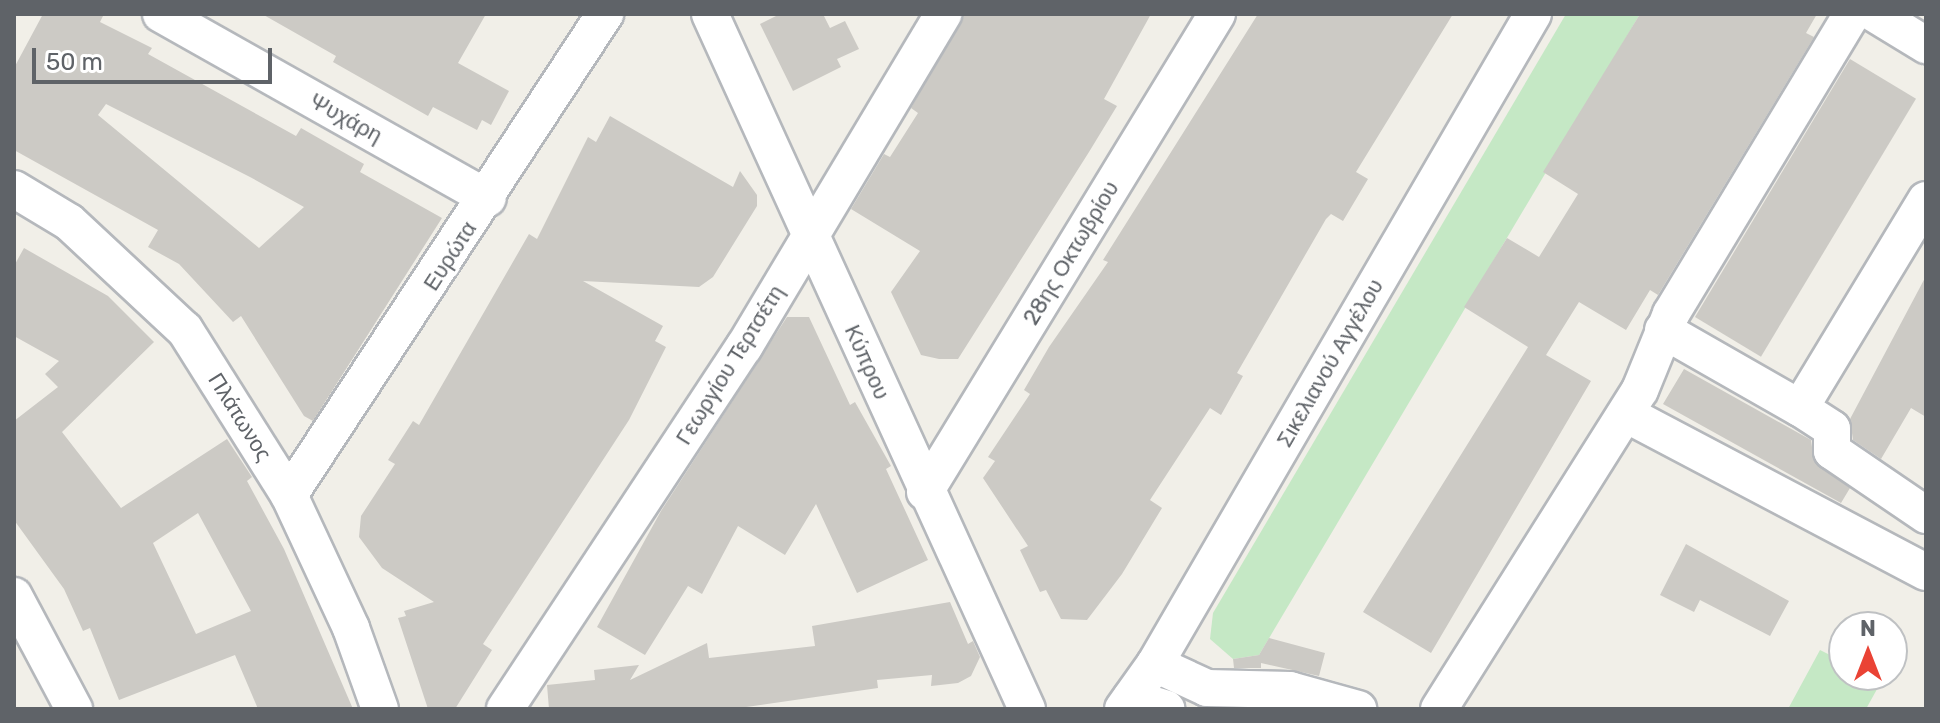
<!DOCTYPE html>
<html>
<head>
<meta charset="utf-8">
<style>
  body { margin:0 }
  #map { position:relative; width:1940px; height:723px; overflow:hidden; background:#f1efe8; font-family:Rubik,sans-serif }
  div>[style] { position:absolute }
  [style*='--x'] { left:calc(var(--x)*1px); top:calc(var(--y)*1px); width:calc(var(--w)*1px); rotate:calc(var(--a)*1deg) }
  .green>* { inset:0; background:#c5e8c5 }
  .building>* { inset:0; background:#cccac5; transform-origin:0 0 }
  .roads { filter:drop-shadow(2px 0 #b5b8bc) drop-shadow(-2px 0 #b5b8bc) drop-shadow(0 2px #b5b8bc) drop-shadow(0 -2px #b5b8bc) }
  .minor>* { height:36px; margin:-18px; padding:0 18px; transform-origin:18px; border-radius:18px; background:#fff }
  span { translate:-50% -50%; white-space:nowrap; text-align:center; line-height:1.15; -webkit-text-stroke:6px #fff; paint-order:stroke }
  .street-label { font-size:22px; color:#5f6368 }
  .frame { position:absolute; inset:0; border:16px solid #5f6368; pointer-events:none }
  .north { position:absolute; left:1828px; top:611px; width:80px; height:80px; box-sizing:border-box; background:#fff; border:2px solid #bfc1c3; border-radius:50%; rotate:0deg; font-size:22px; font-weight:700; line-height:32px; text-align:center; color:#5f6368 }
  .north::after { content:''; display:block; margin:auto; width:28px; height:36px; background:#ea4335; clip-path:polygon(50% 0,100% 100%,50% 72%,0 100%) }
  .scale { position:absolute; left:32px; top:48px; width:240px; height:36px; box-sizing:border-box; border:4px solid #5f6368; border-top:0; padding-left:10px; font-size:24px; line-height:28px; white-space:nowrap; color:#5f6368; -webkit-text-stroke:6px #fff; paint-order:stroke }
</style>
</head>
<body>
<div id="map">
  <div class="green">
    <i style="clip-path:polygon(1566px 14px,1640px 14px,1259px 655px,1233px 659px,1210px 639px,1213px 613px)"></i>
    <i style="clip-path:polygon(1820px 650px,1844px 662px,1844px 675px,1868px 675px,1881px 682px,1866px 709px,1788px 709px)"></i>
  </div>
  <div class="building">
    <i style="clip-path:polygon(evenodd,43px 14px,104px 14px,100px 22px,152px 48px,148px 54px,296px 136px,301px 128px,364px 164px,360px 172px,442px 218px,313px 421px,304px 416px,241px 316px,233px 322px,179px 264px,148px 247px,158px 230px,14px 150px,14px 68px,43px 14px,106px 104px,250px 177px,304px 207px,259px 248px,98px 115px,106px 104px)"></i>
    <i style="clip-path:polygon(262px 14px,486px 14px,458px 63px,509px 91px,491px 125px,482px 120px,477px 130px,433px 107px,428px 116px,333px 62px,336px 56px)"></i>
    <i style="clip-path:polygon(780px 14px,823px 14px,830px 28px,845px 21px,859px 49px,837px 59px,841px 67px,793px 91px,760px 24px)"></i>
    <i style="clip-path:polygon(964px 14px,1151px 14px,1104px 99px,1117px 106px,1089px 152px,958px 359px,939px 359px,921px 355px,891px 292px,920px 251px,851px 209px,884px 154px,890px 157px,918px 113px,911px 108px)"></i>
    <i style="clip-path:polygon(1258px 14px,1453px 14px,1356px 172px,1368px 179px,1343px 221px,1331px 214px,1326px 219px,1237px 373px,1243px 376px,1221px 415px,1210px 408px,1150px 500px,1162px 508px,1122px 574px,1087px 620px,1061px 619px,1046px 590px,1040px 592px,1020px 550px,1028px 546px,983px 478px,995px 461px,988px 457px,1030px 394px,1024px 390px,1049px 347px,1108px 262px,1103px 260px)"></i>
    <i style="clip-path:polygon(1640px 14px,1817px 14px,1806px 33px,1814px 37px,1658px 295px,1650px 290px,1626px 330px,1579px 302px,1546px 355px,1591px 381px,1431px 653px,1363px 612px,1528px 347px,1464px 307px,1507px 238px,1539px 257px,1578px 194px,1543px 172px)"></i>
    <i style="left:1850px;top:59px;width:77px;height:301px;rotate:31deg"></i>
    <i style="clip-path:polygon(610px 116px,733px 187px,740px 171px,757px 195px,757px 206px,713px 277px,699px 287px,583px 281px,663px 326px,655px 341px,666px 347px,629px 420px,483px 644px,492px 650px,455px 709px,428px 709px,398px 618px,406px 616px,404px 611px,434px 602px,382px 568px,359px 537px,361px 516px,395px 464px,388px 460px,413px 421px,419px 425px,529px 234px,537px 239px,588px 137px,596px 142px)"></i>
    <i style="clip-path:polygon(evenodd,24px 248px,108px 296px,154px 342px,62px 432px,121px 508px,227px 439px,252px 477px,247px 481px,284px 549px,353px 709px,258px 709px,235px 655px,119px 700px,90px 628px,83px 631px,64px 589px,14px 520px,14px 421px,58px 387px,45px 374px,59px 361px,14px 336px,14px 266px,24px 248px,198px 513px,251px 611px,196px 634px,153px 543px,198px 513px)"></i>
    <i style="clip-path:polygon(1926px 276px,1926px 417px,1911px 408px,1881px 459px,1853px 440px,1850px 419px)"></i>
    <i style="clip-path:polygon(787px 317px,809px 317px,850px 405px,855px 402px,891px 466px,886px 469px,928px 560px,857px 593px,816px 504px,785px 555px,738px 526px,702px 594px,688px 586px,645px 655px,597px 627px,661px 511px)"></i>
    <i style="clip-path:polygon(1684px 369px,1811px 440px,1814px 461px,1850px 488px,1841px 503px,1663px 404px)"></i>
    <i style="clip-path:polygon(1686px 544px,1789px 601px,1770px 636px,1700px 600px,1694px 612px,1660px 595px)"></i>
    <i style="clip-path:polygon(950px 602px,968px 644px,973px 641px,980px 657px,971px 676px,958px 683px,931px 686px,932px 675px,877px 680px,878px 688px,732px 709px,549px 709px,547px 685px,595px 680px,594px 670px,639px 665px,630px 680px,707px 643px,709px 658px,815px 646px,812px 626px)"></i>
    <i style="clip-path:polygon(1269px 638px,1325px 653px,1319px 676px,1261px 663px,1261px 668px,1234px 668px,1233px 659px,1259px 655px)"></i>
  </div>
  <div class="roads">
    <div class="minor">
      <i style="--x:161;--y:14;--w:375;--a:29.4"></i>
      <i style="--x:710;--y:14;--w:764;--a:65.48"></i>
      <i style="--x:1875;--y:14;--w:60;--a:31.3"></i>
      <i style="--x:14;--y:189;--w:64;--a:31"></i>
      <i style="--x:69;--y:222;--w:158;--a:43"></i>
      <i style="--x:185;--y:330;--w:195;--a:57.8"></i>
      <i style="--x:289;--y:495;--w:147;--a:65"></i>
      <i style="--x:351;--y:628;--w:86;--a:70.3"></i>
      <i style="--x:1926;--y:200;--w:243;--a:121.2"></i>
      <i style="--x:1800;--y:408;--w:38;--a:33"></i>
      <i style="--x:1832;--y:429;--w:22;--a:90"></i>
      <i style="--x:1832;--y:451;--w:114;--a:34.2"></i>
      <i style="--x:1663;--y:330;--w:158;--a:29.7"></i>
      <i style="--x:1626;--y:414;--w:339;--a:27.8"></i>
      <i style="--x:925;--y:492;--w:560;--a:-58.58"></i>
      <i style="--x:289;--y:495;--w:576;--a:-56.7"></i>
      <i style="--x:14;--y:596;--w:128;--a:62"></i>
      <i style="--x:1155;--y:664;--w:57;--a:24.8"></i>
      <i style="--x:1207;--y:688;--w:83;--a:1.4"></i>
      <i style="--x:1290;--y:690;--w:71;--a:15.6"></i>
      <i style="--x:1131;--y:698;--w:37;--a:17"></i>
      <i style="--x:505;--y:709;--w:434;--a:-56.6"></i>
      <i style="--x:744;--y:347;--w:388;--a:-59.1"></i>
      <i style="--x:1123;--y:709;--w:55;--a:-54.6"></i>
      <i style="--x:1155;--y:664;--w:752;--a:-59.82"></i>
      <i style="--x:1439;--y:709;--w:377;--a:-57.8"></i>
      <i style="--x:1640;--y:390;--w:82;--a:-67.8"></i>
      <i style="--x:1671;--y:314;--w:350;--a:-58.9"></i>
    </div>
  </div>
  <div class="street-label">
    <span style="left:346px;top:118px;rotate:29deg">Ψυχάρη</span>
    <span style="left:1071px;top:253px;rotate:-59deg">28ης Οκτωβρίου</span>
    <span style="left:450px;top:256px;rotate:-57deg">Ευρώτα</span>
    <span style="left:867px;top:362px;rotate:66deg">Κύπρου</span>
    <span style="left:1330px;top:363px;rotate:-60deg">Σικελιανού Αγγέλου</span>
    <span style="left:730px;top:365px;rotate:-58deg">Γεωργίου Τερτσέτη</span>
    <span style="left:240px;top:417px;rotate:58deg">Πλάτωνος</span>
  </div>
  <div class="frame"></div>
  <div class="north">N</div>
  <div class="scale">50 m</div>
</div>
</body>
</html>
